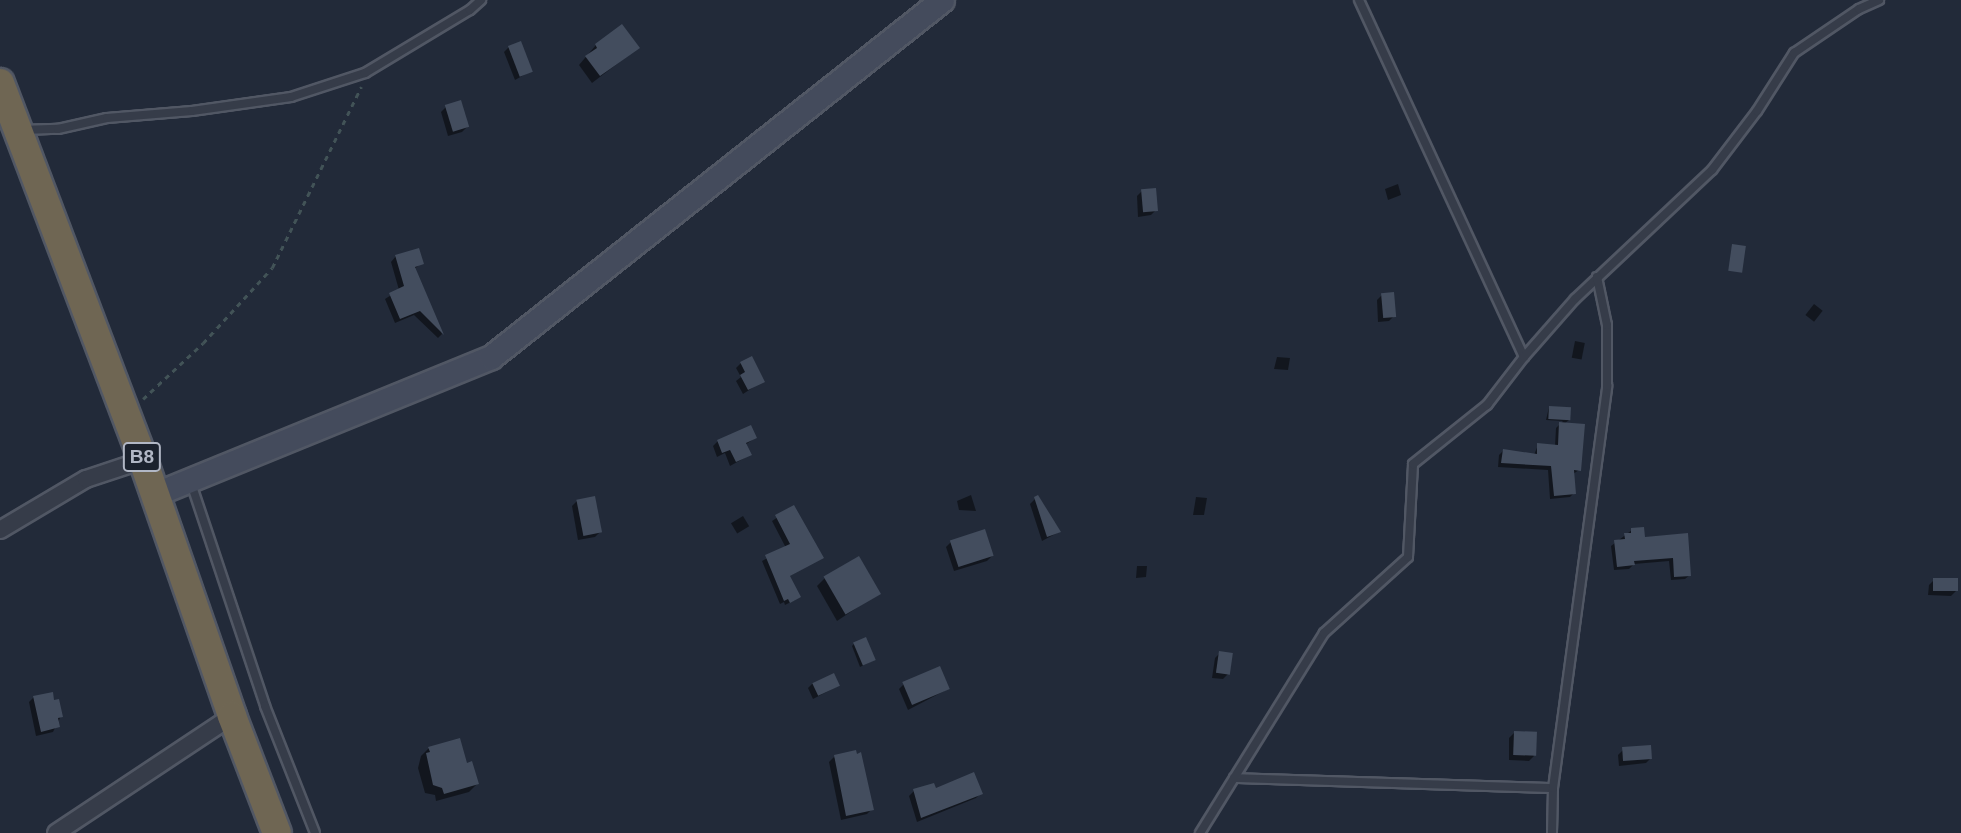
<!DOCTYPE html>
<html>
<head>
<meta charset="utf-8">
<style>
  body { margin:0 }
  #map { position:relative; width:1961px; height:833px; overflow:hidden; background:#222a39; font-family:Helvetica,sans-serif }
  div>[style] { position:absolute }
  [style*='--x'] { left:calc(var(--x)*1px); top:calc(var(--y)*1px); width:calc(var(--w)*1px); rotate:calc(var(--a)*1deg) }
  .shadow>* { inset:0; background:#0007; transform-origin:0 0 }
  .building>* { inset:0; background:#434d5e; transform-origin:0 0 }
  .path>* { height:2.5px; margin-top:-1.25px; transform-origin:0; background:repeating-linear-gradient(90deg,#425357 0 5px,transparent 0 10px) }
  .roads { filter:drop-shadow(2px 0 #515764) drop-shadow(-2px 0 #515764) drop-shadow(0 2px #515764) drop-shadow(0 -2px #515764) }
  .lane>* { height:8px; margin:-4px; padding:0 4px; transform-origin:4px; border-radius:4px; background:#363c49 }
  .street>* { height:16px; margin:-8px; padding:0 8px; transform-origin:8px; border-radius:8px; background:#363c49 }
  .secondary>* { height:23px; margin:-11.5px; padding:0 11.5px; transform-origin:11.5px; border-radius:11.5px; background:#444b5c }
  .highway>* { height:28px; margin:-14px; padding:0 14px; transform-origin:14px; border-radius:14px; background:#6f6653 }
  span { translate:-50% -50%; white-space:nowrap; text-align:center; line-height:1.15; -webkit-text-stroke:5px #1b222e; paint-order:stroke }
  .shield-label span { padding:2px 5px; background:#1b222e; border:2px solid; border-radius:5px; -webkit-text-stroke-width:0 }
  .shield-label { font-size:19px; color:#b1b7c5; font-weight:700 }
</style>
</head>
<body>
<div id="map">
  <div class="shadow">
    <i style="clip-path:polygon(622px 26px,638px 48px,592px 83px,579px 65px,596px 45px)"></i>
    <i style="clip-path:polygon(509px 47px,531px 71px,515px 80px,504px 52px)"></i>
    <i style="clip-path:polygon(446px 107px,467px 127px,462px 132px,448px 136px,441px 112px)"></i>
    <i style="clip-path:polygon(1398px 184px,1401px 195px,1388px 200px,1385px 189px)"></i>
    <i style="clip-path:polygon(1142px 191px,1156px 210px,1151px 215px,1138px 217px,1137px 196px)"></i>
    <i style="clip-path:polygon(396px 256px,422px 263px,414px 269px,442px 334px,438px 338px,414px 315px,395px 323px,385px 299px,399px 290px,391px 262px)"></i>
    <i style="clip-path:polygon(1382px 295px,1394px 316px,1389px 321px,1378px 322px,1377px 300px)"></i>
    <i style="left:1814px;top:304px;width:11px;height:14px;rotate:38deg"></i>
    <i style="left:1575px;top:341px;width:10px;height:17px;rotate:11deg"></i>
    <i style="clip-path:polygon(1277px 357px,1290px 358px,1288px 370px,1274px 369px)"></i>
    <i style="clip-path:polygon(741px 363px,763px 381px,743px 394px,736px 381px,741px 377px,736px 368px)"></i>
    <i style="clip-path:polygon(1549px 407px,1569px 420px,1564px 424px,1579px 470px,1573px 474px,1574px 493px,1570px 497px,1550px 499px,1548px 470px,1498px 467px,1499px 455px,1503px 451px,1534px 455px,1538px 445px,1555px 446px,1556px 428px,1563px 421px,1546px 420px)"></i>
    <i style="clip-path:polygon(755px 438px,745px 445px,750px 455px,730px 466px,725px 453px,717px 457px,713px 446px,718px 441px)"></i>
    <i style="clip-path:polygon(971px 495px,976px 511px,959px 510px,957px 501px)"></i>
    <i style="clip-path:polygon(1196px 497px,1207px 498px,1204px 515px,1193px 515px)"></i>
    <i style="clip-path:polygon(1035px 499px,1059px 532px,1042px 541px,1030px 504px)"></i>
    <i style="clip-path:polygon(577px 501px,600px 532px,595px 537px,578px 540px,572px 506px)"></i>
    <i style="clip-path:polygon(793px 507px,822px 557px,788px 577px,795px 600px,785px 605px,784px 602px,780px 604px,762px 561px,786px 548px,772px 521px)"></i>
    <i style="left:743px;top:516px;width:12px;height:14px;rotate:59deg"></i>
    <i style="clip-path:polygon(1632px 530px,1644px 539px,1686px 535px,1690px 575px,1685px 579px,1671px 580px,1669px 561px,1634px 564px,1629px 569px,1614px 570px,1611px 546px)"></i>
    <i style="clip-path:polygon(951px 542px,992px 556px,987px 561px,954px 571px,946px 547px)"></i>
    <i style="clip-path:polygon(1137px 566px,1147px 566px,1146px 577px,1136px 578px)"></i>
    <i style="clip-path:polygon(825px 578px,879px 593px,837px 621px,817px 586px)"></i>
    <i style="clip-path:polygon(1934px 580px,1956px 591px,1951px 596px,1928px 595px,1929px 585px)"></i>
    <i style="clip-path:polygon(854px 644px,874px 660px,860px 667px,852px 646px)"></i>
    <i style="clip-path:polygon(1220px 653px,1228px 674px,1223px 679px,1212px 678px,1215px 658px)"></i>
    <i style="clip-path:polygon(813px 683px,838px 686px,813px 699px,808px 688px)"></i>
    <i style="clip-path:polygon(904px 684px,948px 689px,908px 710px,899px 689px)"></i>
    <i style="clip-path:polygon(34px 697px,61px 716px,53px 732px,36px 736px,29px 702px)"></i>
    <i style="clip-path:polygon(1514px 733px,1534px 756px,1529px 761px,1509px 760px,1509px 738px)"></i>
    <i style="clip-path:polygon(429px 748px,466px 765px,477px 784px,469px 792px,436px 801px,435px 795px,425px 793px,418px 768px,421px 756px)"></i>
    <i style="clip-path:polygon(1623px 750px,1651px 758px,1646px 763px,1619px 766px,1618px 755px)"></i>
    <i style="clip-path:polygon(834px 757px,872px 809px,867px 814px,841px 820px,829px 762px)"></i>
    <i style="clip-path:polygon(934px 790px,981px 793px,976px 798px,917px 822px,909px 796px,914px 791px)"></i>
  </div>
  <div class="building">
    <i style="clip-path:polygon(622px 24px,640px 48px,600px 76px,585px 56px,597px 48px,595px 44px)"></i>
    <i style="left:521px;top:41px;width:33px;height:14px;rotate:69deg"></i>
    <i style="left:461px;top:100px;width:28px;height:17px;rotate:73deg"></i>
    <i style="left:1156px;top:188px;width:23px;height:15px;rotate:85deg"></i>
    <i style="left:1732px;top:244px;width:14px;height:27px;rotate:8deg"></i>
    <i style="clip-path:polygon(419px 248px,424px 264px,415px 267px,444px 335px,420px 311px,400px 319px,389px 293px,404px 286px,395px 255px)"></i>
    <i style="left:1394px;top:292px;width:25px;height:13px;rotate:85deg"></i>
    <i style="clip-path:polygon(752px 356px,765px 382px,748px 390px,740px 375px,745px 372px,740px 362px)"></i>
    <i style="left:1549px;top:406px;width:22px;height:13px;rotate:3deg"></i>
    <i style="clip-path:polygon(1559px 422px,1585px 424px,1581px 471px,1574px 470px,1576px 494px,1554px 496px,1551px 466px,1501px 463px,1503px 449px,1537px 454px,1537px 443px,1558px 445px)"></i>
    <i style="clip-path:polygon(751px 425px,757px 438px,746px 443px,752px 455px,736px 462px,730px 450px,722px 453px,717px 440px)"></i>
    <i style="clip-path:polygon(1038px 495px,1061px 532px,1047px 537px,1034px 497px)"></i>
    <i style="left:595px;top:496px;width:37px;height:19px;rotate:79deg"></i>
    <i style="clip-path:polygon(794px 505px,824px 558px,790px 576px,801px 597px,790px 603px,788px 599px,784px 601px,765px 555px,790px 544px,775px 515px)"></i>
    <i style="clip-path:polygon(1644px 527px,1645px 537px,1688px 533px,1691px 576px,1674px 577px,1673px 558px,1634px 561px,1635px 565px,1617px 567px,1614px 540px,1625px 539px,1624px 533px,1631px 533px,1631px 528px)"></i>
    <i style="left:985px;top:529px;width:28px;height:37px;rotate:72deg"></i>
    <i style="left:859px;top:556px;width:44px;height:41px;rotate:60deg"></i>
    <i style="left:1933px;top:578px;width:25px;height:13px"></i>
    <i style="left:866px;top:637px;width:25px;height:14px;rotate:67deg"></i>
    <i style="left:1219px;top:651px;width:14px;height:22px;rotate:8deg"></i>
    <i style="left:940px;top:666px;width:25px;height:41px;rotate:67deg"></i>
    <i style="left:834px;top:673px;width:14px;height:24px;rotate:65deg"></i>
    <i style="clip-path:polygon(53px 692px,54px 700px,59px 699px,63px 717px,58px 718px,60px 727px,41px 732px,33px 696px)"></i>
    <i style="left:1514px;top:731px;width:23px;height:24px;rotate:2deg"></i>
    <i style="clip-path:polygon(460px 738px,467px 763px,472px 761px,479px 784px,444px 794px,442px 788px,433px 785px,426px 753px,430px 752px,428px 747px)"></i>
    <i style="left:1651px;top:745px;width:14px;height:29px;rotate:86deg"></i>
    <i style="clip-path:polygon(856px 750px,857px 754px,861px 752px,874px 810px,846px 816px,834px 755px)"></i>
    <i style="clip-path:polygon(974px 772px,983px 794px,921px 818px,913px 789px,934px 783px,936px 788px)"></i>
  </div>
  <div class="path">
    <i style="--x:143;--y:399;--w:82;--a:-43"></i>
    <i style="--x:203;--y:343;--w:102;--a:-47.4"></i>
    <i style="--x:272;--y:268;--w:202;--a:-63.8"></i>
  </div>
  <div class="roads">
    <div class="lane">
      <i style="--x:1359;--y:0;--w:393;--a:65.2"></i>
      <i style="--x:22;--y:130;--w:36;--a:-2"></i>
      <i style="--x:58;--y:129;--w:50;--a:-12.7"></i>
      <i style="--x:107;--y:118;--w:85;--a:-4.7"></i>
      <i style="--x:192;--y:111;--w:100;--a:-8"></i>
      <i style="--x:291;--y:97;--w:78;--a:-18"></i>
      <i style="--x:365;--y:73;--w:122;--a:-31"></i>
      <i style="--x:470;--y:10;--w:15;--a:-42"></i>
      <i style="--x:191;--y:483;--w:235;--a:71.6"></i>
      <i style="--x:265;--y:706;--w:136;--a:68.5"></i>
      <i style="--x:1234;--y:778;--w:319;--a:1.8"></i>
      <i style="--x:1200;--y:833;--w:235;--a:-58.2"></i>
      <i style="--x:1324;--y:633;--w:113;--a:-42.1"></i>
      <i style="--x:1408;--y:557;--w:93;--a:-86.9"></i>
      <i style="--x:1413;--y:464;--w:95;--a:-38.6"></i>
      <i style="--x:1487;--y:405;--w:61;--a:-52.4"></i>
      <i style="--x:1524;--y:357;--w:77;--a:-48.7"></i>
      <i style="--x:1575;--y:299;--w:188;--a:-43.3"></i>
      <i style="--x:1712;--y:170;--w:74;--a:-52.7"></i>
      <i style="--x:1757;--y:111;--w:69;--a:-57.5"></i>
      <i style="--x:1794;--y:53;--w:78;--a:-34.1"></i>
      <i style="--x:1859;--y:9;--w:22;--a:-24"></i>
      <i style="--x:1552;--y:833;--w:45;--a:-88.7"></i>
      <i style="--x:1553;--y:788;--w:406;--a:-82.3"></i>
      <i style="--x:1607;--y:386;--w:61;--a:-90"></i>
      <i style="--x:1607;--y:325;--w:49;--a:-101.8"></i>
    </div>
    <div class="street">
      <i style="--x:0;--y:530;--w:100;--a:-30.7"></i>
      <i style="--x:86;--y:479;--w:60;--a:-18.4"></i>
      <i style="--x:56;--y:833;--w:211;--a:-33.6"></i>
    </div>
    <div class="secondary">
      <i style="--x:153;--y:495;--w:365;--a:-22.2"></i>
      <i style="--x:491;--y:357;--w:575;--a:-38.36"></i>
    </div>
    <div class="highway">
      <i style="--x:0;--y:83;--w:403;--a:69.2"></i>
      <i style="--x:143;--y:460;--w:271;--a:70.8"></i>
      <i style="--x:232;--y:716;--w:125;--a:69"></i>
    </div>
  </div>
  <div class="shield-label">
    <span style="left:142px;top:457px">B8</span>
  </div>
</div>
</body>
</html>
